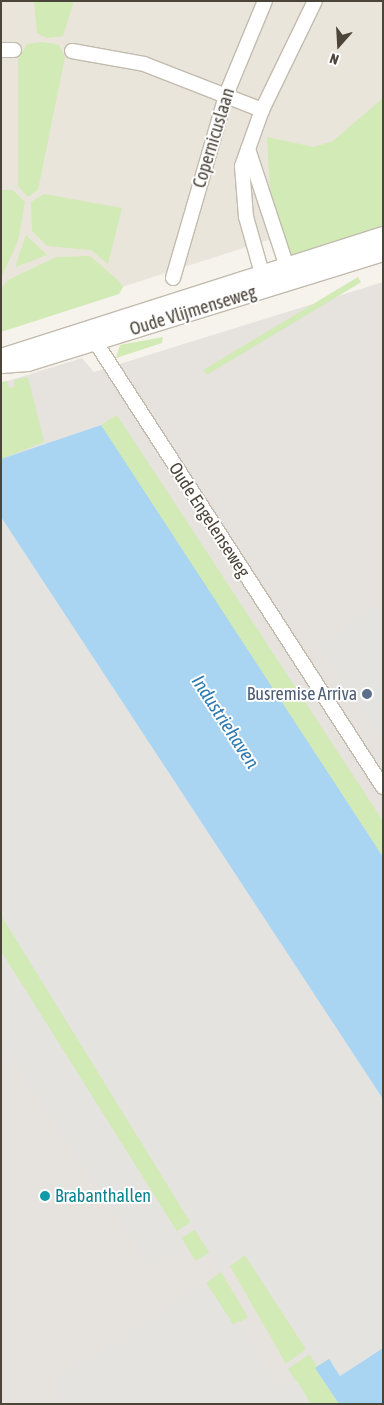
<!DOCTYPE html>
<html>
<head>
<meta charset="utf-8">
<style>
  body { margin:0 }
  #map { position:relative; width:384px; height:1405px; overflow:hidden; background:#f6f3ec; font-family:"Asap Condensed",sans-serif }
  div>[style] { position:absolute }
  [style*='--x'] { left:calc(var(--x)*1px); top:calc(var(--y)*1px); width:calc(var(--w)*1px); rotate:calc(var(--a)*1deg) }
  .residential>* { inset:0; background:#eae5da }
  .industrial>* { inset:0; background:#e6e2dd }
  .green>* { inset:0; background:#d2eab5; transform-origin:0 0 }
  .parking>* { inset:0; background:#e5e3e0 }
  .water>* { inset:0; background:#a9d4f2 }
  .roads { filter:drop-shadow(1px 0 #c2bbae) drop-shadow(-1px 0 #c2bbae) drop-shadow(0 1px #c2bbae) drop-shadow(0 -1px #c2bbae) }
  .minor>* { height:14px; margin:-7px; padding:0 7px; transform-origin:7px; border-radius:7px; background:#fff }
  .tertiary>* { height:18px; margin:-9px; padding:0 9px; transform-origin:9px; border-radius:9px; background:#fff }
  .dots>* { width:14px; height:14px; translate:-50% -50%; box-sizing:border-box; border:2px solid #fff; border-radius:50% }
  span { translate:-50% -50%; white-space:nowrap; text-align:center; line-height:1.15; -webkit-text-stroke:4px #fff; paint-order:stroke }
  .street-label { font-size:18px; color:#4b4439 }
  .service-label { font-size:18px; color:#4e5e75 }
  .right { translate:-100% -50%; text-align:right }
  .culture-label { font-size:18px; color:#0d838f }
  .left { translate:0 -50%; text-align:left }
  .water-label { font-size:19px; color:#2e7ab2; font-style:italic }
  .frame { position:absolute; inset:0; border:2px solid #4b4439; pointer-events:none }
  .north { position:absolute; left:314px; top:20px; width:50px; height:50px; -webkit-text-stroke:4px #fff; paint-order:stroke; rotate:199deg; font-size:14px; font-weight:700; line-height:20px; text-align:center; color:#4b4439 }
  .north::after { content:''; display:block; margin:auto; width:18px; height:22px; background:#4b4439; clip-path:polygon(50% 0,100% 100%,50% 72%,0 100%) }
</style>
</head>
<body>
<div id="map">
  <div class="residential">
    <i style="clip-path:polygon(1px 1px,383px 1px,383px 203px,1px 326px)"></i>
  </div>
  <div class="industrial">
    <i style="clip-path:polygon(383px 282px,383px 860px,101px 425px,1px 459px,1px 383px,82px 358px,94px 372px)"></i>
    <i style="clip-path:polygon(1px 517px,383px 1099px,383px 1348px,315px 1368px,339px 1404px,1px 1404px)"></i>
  </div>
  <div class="green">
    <i style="clip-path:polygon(34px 1px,74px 1px,63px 36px,47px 38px,37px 33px)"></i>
    <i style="clip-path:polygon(43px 42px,59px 45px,65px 57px,38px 190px,28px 197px,18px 186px,18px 59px,27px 44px)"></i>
    <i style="clip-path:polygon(383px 98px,383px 228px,296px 256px,290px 254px,270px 193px,267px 137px,314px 147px,333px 141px)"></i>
    <i style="clip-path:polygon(1px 190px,13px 190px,25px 202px,18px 241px,1px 278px)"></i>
    <i style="clip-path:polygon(44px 194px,122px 208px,108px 264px,91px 250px,47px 246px,32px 231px,31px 202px)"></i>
    <i style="clip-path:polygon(26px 235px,47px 255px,16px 267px,17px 261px)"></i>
    <i style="clip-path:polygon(90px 256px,118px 280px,123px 287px,119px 294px,1px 332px,1px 289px,8px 280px,56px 257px)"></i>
    <i style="left:358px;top:277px;width:6px;height:180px;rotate:59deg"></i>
    <i style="left:151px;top:299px;width:4px;height:62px;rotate:63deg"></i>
    <i style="clip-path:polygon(163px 337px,162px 343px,116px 358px,120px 345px)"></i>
    <i style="clip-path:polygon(28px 377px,44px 442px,1px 459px,1px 382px,7px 381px,9px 388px,15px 387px,14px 380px)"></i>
    <i style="clip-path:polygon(117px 415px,383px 821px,383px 857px,114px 447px,101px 425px)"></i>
    <i style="left:1px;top:915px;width:361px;height:36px;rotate:58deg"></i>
    <i style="left:196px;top:1229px;width:27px;height:17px;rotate:59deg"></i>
    <i style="clip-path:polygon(245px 1255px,306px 1349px,286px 1364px,230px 1266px)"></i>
    <i style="clip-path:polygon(221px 1272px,248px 1317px,240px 1322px,279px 1392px,228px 1328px,227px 1315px,206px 1283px)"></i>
    <i style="clip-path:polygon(335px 1337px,383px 1348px,315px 1368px,339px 1404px,311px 1404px,288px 1369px)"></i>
  </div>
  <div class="parking">
    <i style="clip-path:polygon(1px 517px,383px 1099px,383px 1348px,340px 1376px,329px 1359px,317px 1366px,245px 1255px,221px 1272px,1px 915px)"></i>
    <i style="clip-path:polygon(383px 602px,383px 743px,318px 645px)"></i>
    <i style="clip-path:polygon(1px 951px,188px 1249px,154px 1271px,1px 1041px)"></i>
    <i style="clip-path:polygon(206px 1283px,233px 1324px,240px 1321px,279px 1391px,297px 1381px,311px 1404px,67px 1404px,53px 1381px)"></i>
  </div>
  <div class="water">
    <i style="clip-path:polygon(101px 425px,383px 857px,383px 1099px,1px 517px,1px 459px)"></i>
    <i style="clip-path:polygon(383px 1348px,383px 1404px,339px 1404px,315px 1368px,329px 1359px,340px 1376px)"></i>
  </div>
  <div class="roads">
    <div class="minor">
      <i style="--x:1;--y:50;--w:13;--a:0"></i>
      <i style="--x:72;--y:51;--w:73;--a:10.2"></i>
      <i style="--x:144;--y:64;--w:127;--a:21.3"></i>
      <i style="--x:248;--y:149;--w:134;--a:71.7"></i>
      <i style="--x:173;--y:278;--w:191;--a:-73.8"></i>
      <i style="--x:226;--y:95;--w:102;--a:-67.5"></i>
      <i style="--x:265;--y:284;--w:70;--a:-105.8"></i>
      <i style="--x:246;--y:217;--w:51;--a:-94.5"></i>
      <i style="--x:242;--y:166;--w:59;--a:-70.3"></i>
      <i style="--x:262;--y:110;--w:121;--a:-64.1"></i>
      <i style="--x:91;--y:335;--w:538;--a:57.14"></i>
    </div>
    <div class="tertiary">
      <i style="--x:1;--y:358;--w:401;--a:-17.7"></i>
      <i style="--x:1;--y:364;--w:27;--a:-4"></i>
      <i style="--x:28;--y:362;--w:372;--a:-17.2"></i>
    </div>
  </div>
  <div class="dots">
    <i style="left:367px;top:694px;background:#5c6f8a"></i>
    <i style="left:45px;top:1196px;background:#0f9aa8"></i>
  </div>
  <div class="street-label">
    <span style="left:214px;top:138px;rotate:-73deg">Copernicuslaan</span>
    <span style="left:193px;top:311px;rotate:-17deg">Oude Vlijmenseweg</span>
    <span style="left:209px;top:520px;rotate:57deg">Oude Engelenseweg</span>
  </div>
  <div class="service-label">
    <span class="right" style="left:357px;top:694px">Busremise Arriva</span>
  </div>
  <div class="culture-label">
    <span class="left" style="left:55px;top:1196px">Brabanthallen</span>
  </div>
  <div class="water-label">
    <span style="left:225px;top:722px;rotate:57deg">Industriehaven</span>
  </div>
  <div class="frame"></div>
  <div class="north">N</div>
</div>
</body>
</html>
